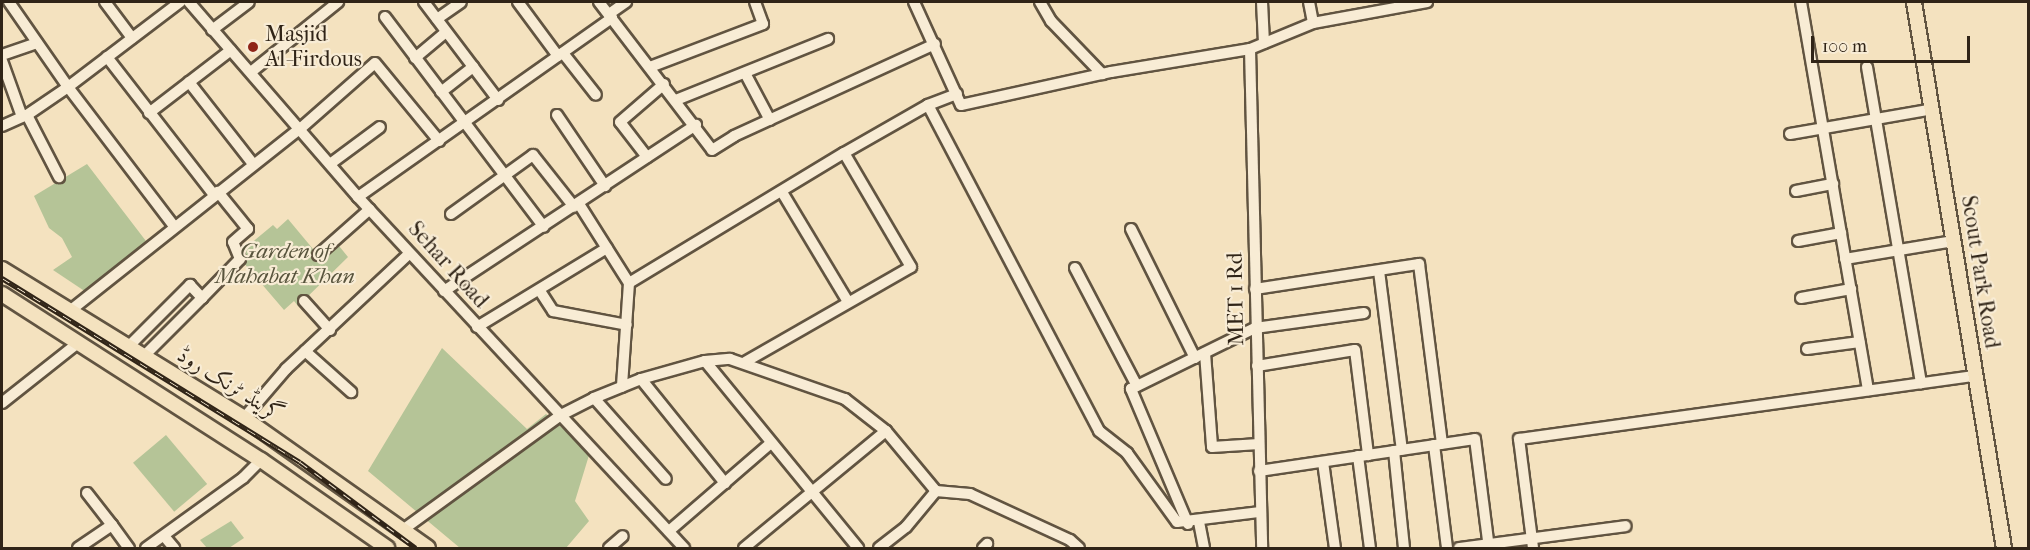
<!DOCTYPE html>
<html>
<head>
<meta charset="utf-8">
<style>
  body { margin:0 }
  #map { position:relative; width:2030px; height:550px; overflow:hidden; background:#f4e2bf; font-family:"IM FELL French Canon",Amiri,serif }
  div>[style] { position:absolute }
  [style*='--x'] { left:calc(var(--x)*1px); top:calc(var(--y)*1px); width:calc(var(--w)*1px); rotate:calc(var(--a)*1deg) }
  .green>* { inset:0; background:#b5c497; transform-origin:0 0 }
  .roads { filter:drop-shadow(2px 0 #615441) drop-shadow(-2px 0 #615441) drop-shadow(0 2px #615441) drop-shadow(0 -2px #615441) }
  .minor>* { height:10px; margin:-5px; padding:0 5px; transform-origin:5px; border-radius:5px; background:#f8ecd5 }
  .major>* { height:14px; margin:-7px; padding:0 7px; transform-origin:7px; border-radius:7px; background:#f4e2bf }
  .rail>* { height:5px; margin-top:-2.5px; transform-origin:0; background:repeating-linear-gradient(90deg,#f8ecd5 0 9px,#302417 0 18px); box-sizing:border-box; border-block:2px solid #302417 }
  .dots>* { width:16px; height:16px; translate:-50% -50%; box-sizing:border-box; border:3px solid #f8ecd5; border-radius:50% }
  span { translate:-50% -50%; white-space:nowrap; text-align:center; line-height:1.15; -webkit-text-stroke:4.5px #f8ecd5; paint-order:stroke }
  .poi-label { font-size:22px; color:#302417 }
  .left { translate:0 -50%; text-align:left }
  .park-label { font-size:22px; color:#58543d; font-style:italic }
  .street-label { font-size:22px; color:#302417 }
  .frame { position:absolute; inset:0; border:3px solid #302417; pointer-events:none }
  .scale { position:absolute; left:1811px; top:36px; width:159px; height:27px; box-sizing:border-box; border:3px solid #302417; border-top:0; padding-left:8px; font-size:18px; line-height:21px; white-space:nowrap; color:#302417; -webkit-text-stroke:4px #f8ecd5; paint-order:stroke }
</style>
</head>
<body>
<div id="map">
  <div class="green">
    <i style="clip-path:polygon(87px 164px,149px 245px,89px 294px,53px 270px,72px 257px,62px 238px,49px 228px,34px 196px)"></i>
    <i style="clip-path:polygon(288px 219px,318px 255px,335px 241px,348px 257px,298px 306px,294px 301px,284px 310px,237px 255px,273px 225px,277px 229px)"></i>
    <i style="clip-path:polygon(442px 348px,527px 429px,546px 414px,590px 452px,575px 501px,589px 521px,566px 548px,460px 548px,368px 471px)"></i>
    <i style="left:166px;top:435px;width:64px;height:43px;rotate:50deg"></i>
    <i style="clip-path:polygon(231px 521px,244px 538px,229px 548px,207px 548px,200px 540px)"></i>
  </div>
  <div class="roads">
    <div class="minor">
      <i style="--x:9;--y:2;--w:103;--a:55.2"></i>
      <i style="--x:68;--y:87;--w:175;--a:52.7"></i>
      <i style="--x:105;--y:2;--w:45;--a:53.1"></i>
      <i style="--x:189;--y:2;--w:258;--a:49.1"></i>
      <i style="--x:358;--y:197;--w:479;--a:47.1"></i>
      <i style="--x:424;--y:2;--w:123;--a:52.9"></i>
      <i style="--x:518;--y:2;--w:67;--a:53.5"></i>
      <i style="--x:599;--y:2;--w:186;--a:52.6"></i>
      <i style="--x:712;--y:150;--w:26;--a:-32"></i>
      <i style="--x:734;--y:136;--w:221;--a:-24.6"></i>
      <i style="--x:914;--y:2;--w:113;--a:65.5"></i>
      <i style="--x:961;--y:105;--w:154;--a:-12.4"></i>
      <i style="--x:1111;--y:72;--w:141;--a:-9.4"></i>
      <i style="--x:1250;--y:49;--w:68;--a:-22.4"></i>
      <i style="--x:1313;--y:23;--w:116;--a:-10.4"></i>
      <i style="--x:1040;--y:2;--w:22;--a:60"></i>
      <i style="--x:1051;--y:21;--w:74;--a:46.1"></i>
      <i style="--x:1262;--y:2;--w:41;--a:87.2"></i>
      <i style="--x:1309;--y:2;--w:21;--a:79"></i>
      <i style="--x:1801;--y:2;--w:394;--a:80.2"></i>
      <i style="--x:609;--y:14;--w:21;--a:-35"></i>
      <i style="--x:385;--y:17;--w:263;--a:52.9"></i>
      <i style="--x:437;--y:19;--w:29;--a:-35"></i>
      <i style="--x:212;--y:30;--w:46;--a:-37.1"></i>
      <i style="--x:1250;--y:49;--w:499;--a:88.6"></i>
      <i style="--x:563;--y:53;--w:53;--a:51.8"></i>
      <i style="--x:2;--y:55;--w:37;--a:-19"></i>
      <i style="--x:107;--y:57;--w:175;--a:52.2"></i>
      <i style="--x:415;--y:58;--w:40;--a:-40"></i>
      <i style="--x:2;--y:61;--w:59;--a:70.3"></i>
      <i style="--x:650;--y:67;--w:121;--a:-20.8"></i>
      <i style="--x:763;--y:24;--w:23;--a:-110"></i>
      <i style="--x:1867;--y:67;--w:321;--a:80.3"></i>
      <i style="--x:251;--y:72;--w:112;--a:-38.8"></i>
      <i style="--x:745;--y:73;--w:53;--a:62"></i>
      <i style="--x:189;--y:82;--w:104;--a:52"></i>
      <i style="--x:441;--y:92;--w:41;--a:-38"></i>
      <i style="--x:676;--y:100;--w:164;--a:-21.9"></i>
      <i style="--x:928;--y:105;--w:368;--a:62.3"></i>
      <i style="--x:1099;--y:431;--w:36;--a:38"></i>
      <i style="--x:1127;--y:453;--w:85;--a:54.1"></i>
      <i style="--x:1177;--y:522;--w:84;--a:-6.9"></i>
      <i style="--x:149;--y:113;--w:103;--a:-37.5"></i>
      <i style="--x:27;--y:115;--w:70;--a:62.7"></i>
      <i style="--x:557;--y:115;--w:86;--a:55.9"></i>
      <i style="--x:2;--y:126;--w:27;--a:-24"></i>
      <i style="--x:27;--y:115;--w:50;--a:-34.3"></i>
      <i style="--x:68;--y:87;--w:141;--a:-37.2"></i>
      <i style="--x:1790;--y:134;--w:145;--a:-9.9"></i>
      <i style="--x:647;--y:157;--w:44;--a:-127.6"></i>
      <i style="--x:620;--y:122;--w:58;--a:-40.8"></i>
      <i style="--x:330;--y:164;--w:62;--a:-36.5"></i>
      <i style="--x:1796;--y:191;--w:38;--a:-11"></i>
      <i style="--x:782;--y:192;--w:128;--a:59"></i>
      <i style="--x:358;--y:197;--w:311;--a:-35.2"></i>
      <i style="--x:579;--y:204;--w:93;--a:57.7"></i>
      <i style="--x:629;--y:283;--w:104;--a:93.9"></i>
      <i style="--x:451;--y:214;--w:101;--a:-35.7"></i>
      <i style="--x:533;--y:155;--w:66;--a:51.7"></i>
      <i style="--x:1131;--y:229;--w:144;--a:63.6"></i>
      <i style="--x:1798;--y:241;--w:44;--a:-10.5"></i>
      <i style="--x:318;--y:255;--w:69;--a:-41.5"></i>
      <i style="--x:1845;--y:259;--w:110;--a:-9.4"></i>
      <i style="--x:1075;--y:268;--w:133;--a:62.3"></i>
      <i style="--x:1379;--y:271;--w:180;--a:82.7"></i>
      <i style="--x:629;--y:283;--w:251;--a:-31.2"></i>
      <i style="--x:844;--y:153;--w:97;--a:-29.7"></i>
      <i style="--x:928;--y:105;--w:31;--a:-21"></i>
      <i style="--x:1255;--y:289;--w:166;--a:-8.7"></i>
      <i style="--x:1419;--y:264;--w:181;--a:82.7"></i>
      <i style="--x:444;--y:291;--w:302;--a:-33.4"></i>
      <i style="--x:540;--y:291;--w:24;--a:57"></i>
      <i style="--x:553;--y:311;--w:75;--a:10.7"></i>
      <i style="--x:1801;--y:298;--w:51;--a:-10.2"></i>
      <i style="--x:304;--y:301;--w:39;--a:48"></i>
      <i style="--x:71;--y:310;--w:293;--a:-38.4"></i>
      <i style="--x:301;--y:128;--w:98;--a:-41.3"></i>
      <i style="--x:375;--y:63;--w:101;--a:50.6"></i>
      <i style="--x:477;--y:327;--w:152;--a:-31.3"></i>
      <i style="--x:128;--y:347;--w:88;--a:-45"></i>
      <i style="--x:190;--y:285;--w:18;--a:47"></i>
      <i style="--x:202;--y:298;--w:54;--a:-45.7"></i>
      <i style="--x:240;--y:259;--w:18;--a:-112"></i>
      <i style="--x:233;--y:242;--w:20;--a:-41"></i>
      <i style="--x:248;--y:229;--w:48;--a:-129"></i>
      <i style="--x:1807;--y:349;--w:53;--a:-7.5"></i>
      <i style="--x:305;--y:351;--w:62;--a:41.7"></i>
      <i style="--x:1205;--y:353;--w:94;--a:85.7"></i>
      <i style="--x:1212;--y:447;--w:47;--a:-3.7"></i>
      <i style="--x:144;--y:356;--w:82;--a:-45"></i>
      <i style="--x:705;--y:361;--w:242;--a:50.7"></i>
      <i style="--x:745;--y:362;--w:191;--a:-29.8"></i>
      <i style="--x:911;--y:267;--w:132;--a:-120.4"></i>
      <i style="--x:1257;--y:366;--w:99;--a:-9.3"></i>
      <i style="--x:1355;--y:350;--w:106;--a:82.9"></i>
      <i style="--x:641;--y:379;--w:134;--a:51.1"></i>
      <i style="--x:594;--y:398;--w:108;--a:48.4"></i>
      <i style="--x:2;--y:403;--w:97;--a:-38.3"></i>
      <i style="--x:244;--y:418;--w:65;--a:-49.4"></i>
      <i style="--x:286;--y:369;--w:168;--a:-43.1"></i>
      <i style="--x:1434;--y:445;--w:104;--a:82.8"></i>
      <i style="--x:1394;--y:451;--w:98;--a:84.1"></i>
      <i style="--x:1358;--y:456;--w:93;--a:82.6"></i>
      <i style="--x:1323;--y:462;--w:87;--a:82.1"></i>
      <i style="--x:1259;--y:471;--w:218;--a:-8.4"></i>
      <i style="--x:1475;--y:439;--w:110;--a:82.7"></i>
      <i style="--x:87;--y:493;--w:41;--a:52"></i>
      <i style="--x:1199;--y:522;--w:26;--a:79"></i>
      <i style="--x:1188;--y:524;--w:147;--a:-112.9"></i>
      <i style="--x:1131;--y:389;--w:138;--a:-26.2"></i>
      <i style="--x:1255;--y:328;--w:110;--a:-7.8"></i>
      <i style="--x:404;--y:529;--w:194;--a:-36"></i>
      <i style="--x:561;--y:415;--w:37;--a:-27"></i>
      <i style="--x:594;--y:398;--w:51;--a:-22"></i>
      <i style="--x:641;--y:379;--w:66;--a:-15.7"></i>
      <i style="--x:705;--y:361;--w:25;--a:-5"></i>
      <i style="--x:730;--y:359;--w:122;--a:19.2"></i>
      <i style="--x:845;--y:399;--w:52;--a:38"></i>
      <i style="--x:886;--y:431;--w:78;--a:50.2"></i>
      <i style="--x:936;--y:491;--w:34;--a:5"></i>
      <i style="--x:970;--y:494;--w:110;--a:24.7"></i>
      <i style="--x:1070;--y:540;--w:12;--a:42"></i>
      <i style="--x:669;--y:531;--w:135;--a:-40.8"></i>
      <i style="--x:164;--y:536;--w:16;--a:50"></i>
      <i style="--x:78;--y:548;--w:41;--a:-34.1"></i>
      <i style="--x:112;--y:525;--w:29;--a:54"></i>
      <i style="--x:146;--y:548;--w:120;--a:-35.8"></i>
      <i style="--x:243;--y:478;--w:25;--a:-45"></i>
      <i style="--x:609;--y:548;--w:18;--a:-41"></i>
      <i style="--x:744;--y:548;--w:184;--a:-39.5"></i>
      <i style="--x:879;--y:548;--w:34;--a:-38"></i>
      <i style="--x:906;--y:527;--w:47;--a:-50.2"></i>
      <i style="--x:983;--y:548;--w:6;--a:-45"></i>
      <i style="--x:1459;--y:548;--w:168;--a:-7.5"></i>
      <i style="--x:1533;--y:548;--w:110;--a:-97.3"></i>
      <i style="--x:1519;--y:439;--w:460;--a:-7.9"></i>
    </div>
    <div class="major">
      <i style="--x:1914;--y:2;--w:553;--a:80.64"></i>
      <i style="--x:2;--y:269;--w:284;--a:31.6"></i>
      <i style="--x:244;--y:418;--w:225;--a:35.2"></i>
      <i style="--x:2;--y:294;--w:308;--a:32.7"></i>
      <i style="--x:261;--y:460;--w:154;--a:34.9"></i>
    </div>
  </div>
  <div class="rail">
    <i style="--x:2;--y:278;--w:350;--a:31.7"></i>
    <i style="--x:300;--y:462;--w:144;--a:36.6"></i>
  </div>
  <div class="dots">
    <i style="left:253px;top:47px;background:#8f2418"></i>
  </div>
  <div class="poi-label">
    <span class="left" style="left:265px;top:47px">Masjid<br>Al-Firdous</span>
  </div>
  <div class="park-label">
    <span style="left:285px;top:264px">Garden of<br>Mahabat Khan</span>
  </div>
  <div class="street-label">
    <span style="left:448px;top:265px;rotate:48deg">Sehar Road</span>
    <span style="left:1980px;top:272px;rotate:81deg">Scout Park Road</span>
    <span style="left:1236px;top:299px;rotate:-91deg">MET 1 Rd</span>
    <span style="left:230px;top:385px;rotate:32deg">گرینڈ ٹرنک روڈ</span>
  </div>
  <div class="frame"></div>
  <div class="scale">100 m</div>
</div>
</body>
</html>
